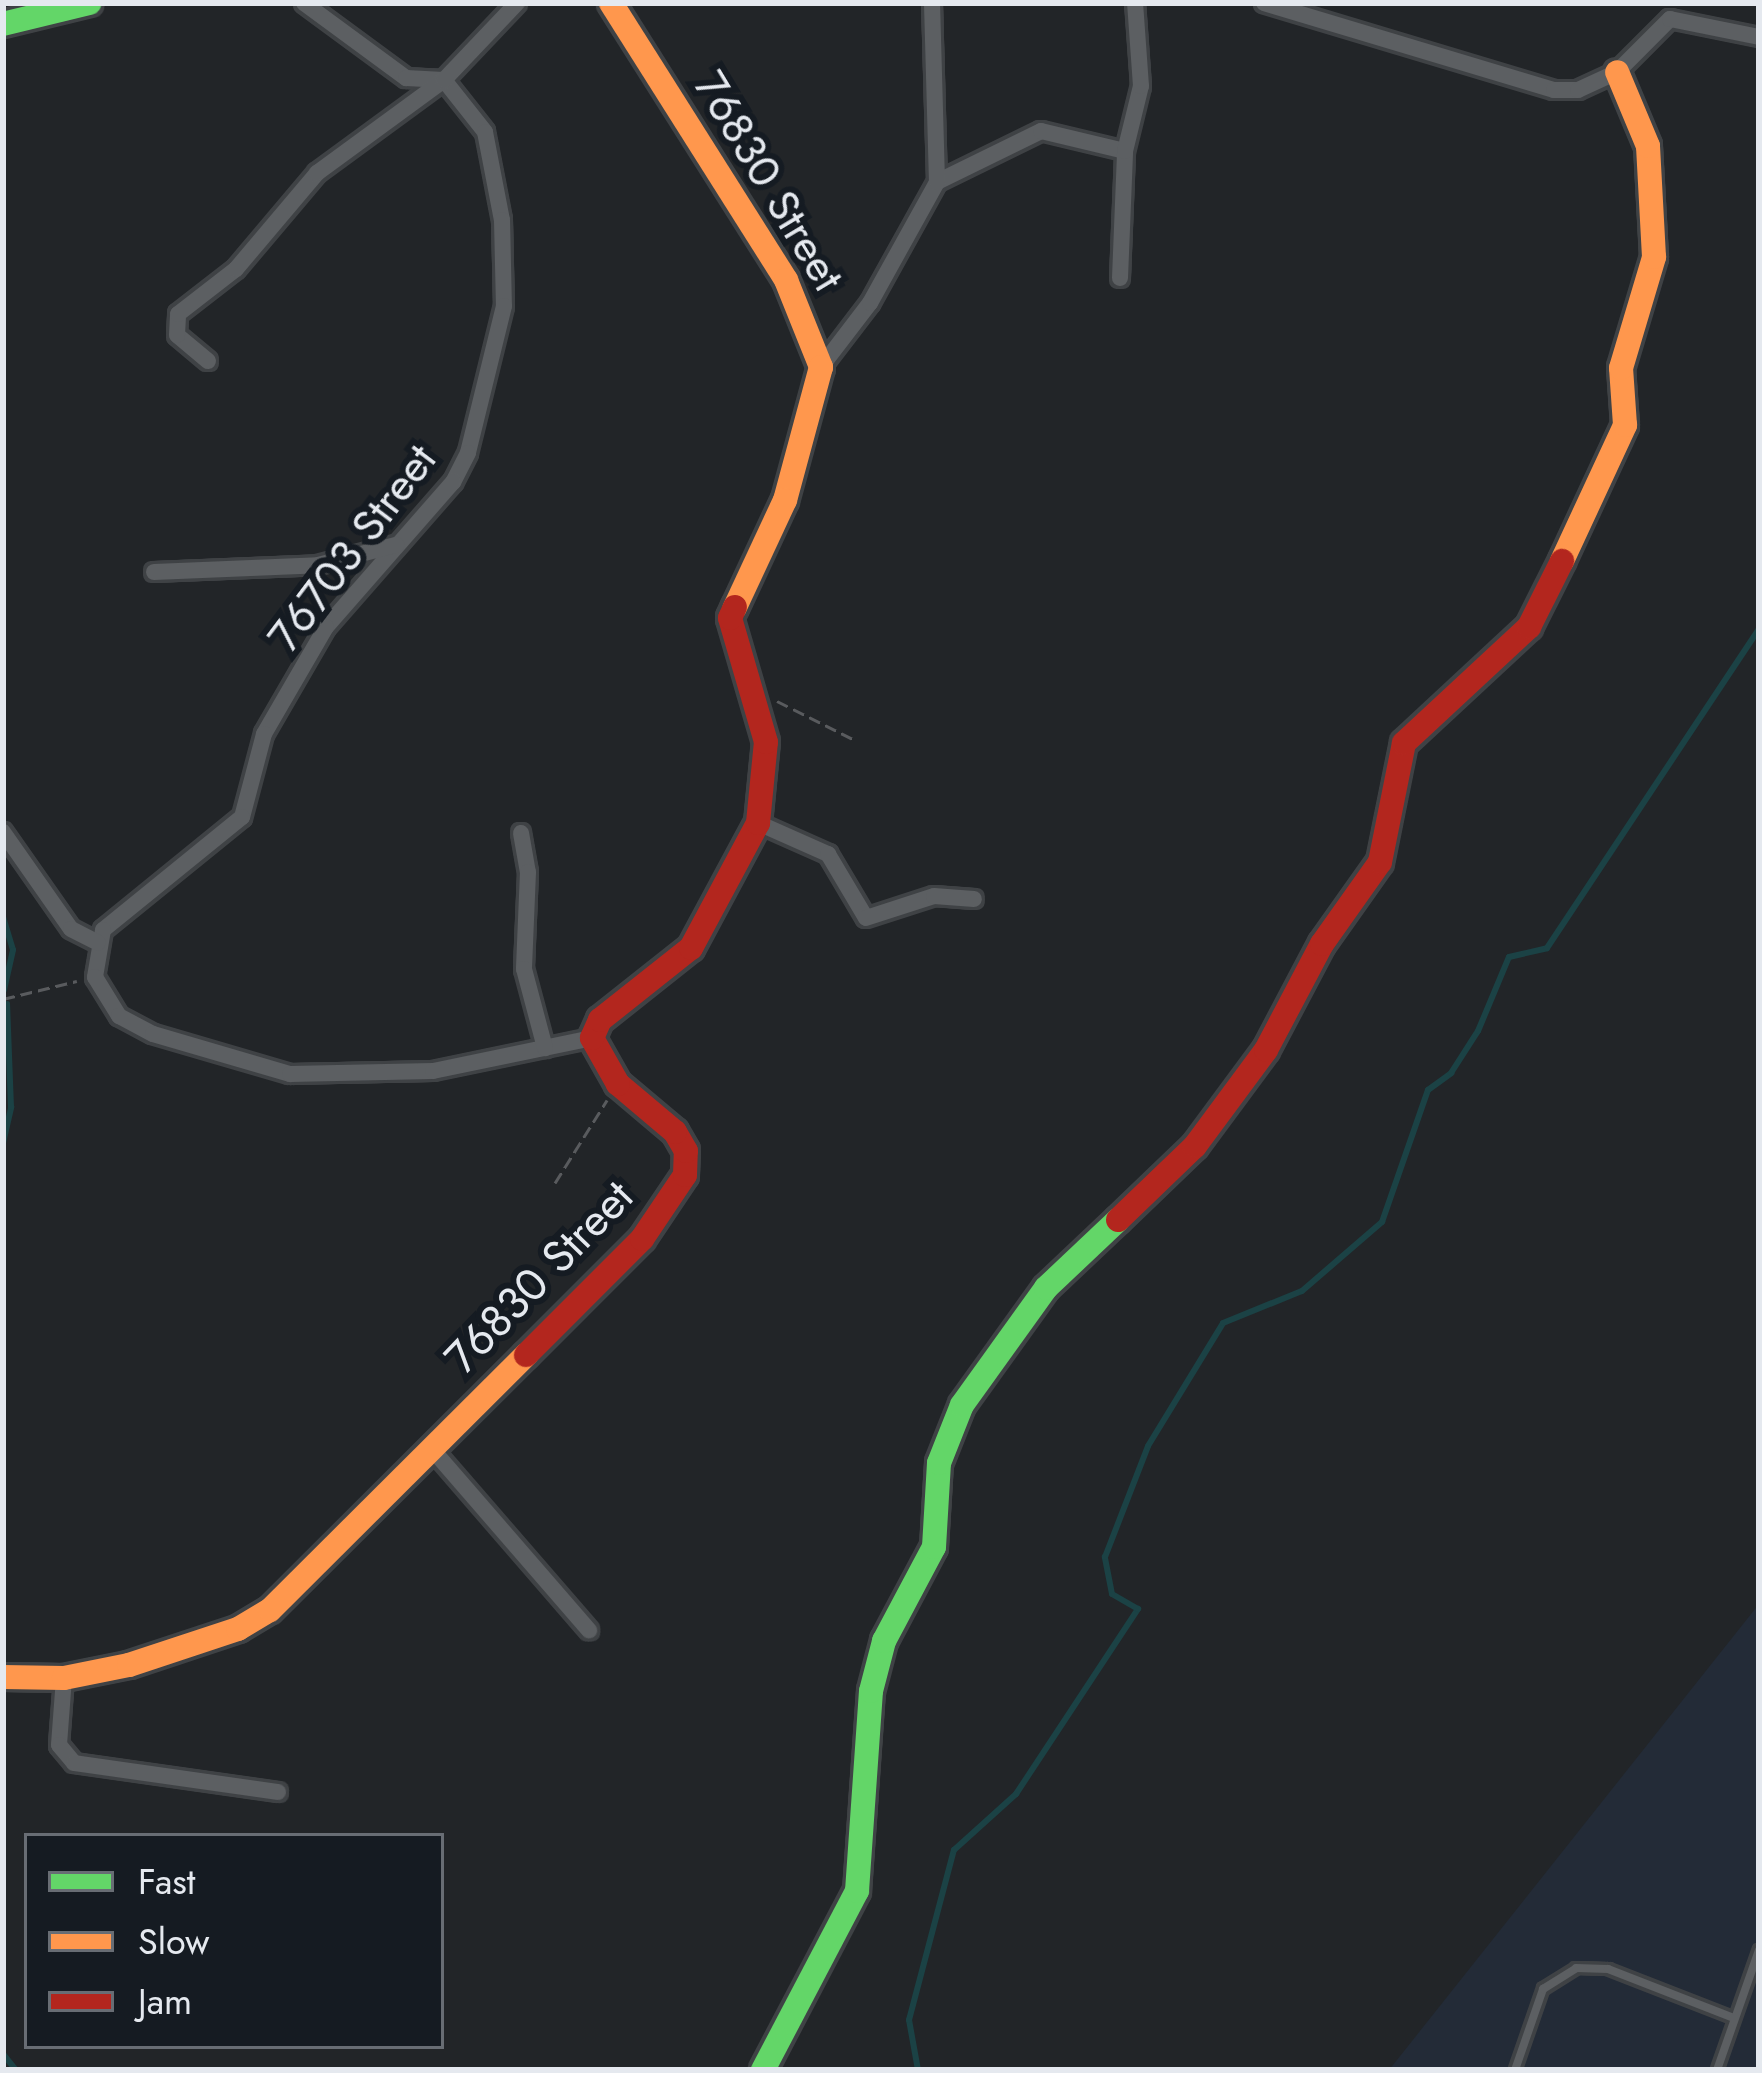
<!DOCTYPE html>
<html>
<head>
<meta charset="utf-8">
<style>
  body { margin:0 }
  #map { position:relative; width:1762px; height:2073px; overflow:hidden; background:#222528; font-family:Jost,sans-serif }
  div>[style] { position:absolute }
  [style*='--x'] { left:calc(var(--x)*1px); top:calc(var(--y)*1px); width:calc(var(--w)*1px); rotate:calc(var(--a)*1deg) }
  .built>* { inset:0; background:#232b37 }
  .stream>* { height:6px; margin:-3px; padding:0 3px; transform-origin:3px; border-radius:3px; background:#1b4245 }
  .path>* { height:3px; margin-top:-1.5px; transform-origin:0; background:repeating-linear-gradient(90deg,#595b5e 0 12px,transparent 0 18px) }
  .roads { filter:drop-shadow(3px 0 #3f4245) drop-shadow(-3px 0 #3f4245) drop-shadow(0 3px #3f4245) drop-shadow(0 -3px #3f4245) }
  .lane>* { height:8px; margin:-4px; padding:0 4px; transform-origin:4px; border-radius:4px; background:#5c5f62 }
  .street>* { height:16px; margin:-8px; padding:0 8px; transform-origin:8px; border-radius:8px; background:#5c5f62 }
  .fast>* { height:24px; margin:-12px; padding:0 12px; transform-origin:12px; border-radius:12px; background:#63d668 }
  .slow>* { height:24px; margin:-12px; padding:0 12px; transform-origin:12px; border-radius:12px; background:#ff974d }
  .jam>* { height:24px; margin:-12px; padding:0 12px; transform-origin:12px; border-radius:12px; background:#b3261e }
  span { translate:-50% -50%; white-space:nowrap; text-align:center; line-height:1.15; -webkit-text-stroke:12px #151b22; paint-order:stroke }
  .street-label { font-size:45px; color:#e5e9ef }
  .frame { position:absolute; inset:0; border:6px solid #e5e9ef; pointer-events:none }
  .legend { position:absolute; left:24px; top:1833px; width:420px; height:216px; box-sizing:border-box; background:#151b22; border:3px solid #686d74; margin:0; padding:15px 21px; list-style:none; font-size:36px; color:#e5e9ef }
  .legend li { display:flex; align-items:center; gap:24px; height:60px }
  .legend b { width:60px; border:3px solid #686d74 }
</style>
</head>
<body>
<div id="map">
  <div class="built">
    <i style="clip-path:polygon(1759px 1604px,1759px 2070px,1389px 2070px)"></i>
  </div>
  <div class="stream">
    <i style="--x:3;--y:917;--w:34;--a:73"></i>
    <i style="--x:13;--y:950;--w:41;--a:102.7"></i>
    <i style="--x:3;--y:1143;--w:37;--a:-77"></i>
    <i style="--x:11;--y:1107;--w:103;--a:-92.2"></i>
    <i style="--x:3;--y:2054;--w:21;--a:51"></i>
    <i style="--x:918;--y:2070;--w:51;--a:-100.2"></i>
    <i style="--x:909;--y:2020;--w:176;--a:-75.2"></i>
    <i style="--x:954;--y:1850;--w:84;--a:-42.1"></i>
    <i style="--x:1016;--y:1794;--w:222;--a:-56.6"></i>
    <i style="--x:1138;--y:1609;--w:30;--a:-150"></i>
    <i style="--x:1112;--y:1594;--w:38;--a:-101"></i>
    <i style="--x:1105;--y:1557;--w:119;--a:-68.8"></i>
    <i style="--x:1148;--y:1446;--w:144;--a:-58.6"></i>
    <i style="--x:1223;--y:1323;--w:85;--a:-22.1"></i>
    <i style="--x:1302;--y:1291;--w:106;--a:-40.8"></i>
    <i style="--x:1382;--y:1222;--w:140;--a:-70.8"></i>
    <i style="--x:1428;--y:1090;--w:29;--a:-36"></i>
    <i style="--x:1451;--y:1073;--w:50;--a:-57.3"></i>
    <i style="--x:1478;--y:1031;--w:80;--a:-67.3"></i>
    <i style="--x:1509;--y:957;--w:39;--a:-13"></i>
    <i style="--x:1547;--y:948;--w:383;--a:-56.4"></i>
  </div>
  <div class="path">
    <i style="--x:777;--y:701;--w:85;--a:26.6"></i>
    <i style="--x:3;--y:999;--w:76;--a:-13.7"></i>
    <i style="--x:555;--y:1183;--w:98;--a:-57.9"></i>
  </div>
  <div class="roads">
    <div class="lane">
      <i style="--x:1515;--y:2070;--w:86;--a:-70.9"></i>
      <i style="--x:1543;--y:1989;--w:39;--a:-32"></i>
      <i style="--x:1576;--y:1968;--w:32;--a:2"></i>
      <i style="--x:1608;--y:1969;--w:135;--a:21.3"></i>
      <i style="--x:1717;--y:2070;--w:127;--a:-70.7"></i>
    </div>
    <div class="street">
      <i style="--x:304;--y:3;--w:127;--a:36.3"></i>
      <i style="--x:406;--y:78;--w:38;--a:3"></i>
      <i style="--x:1264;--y:3;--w:303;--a:16.7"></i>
      <i style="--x:1554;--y:90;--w:24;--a:0"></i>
      <i style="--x:1578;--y:90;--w:43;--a:-24.8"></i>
      <i style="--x:1617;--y:72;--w:75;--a:-45"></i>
      <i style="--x:1670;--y:19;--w:91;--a:11.4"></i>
      <i style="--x:444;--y:80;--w:66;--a:51.7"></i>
      <i style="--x:485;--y:132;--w:90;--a:79.1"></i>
      <i style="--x:502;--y:220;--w:86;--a:88.7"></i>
      <i style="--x:504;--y:306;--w:151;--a:103.8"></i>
      <i style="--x:468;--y:453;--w:33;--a:117"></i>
      <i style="--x:453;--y:482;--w:193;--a:131.2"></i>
      <i style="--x:326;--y:627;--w:124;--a:120.1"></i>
      <i style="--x:264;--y:734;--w:86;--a:104.8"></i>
      <i style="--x:242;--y:817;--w:179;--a:140.9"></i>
      <i style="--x:103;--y:930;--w:48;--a:99.7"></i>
      <i style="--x:95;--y:977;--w:46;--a:58.4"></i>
      <i style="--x:119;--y:1016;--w:38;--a:28"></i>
      <i style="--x:153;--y:1034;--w:143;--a:16.3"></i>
      <i style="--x:290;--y:1074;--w:143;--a:-1.2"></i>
      <i style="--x:433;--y:1071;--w:162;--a:-11.7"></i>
      <i style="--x:937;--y:182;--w:116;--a:-26.1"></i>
      <i style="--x:1041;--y:131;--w:86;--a:13.4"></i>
      <i style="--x:1120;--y:278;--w:127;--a:-87.7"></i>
      <i style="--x:1125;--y:151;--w:67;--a:-76.2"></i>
      <i style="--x:1141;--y:86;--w:83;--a:-94.1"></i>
      <i style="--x:208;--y:361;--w:40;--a:-140"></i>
      <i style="--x:177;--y:335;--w:21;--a:-87"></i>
      <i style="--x:178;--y:314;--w:73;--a:-37.8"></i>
      <i style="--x:236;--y:269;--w:126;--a:-49.8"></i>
      <i style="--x:317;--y:173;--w:157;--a:-36.2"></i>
      <i style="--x:444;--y:80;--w:106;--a:-46.5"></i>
      <i style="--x:821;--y:367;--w:81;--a:-52.6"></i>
      <i style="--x:870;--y:303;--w:138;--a:-61"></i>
      <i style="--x:937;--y:182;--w:179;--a:-91.6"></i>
      <i style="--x:154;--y:572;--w:164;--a:-2.4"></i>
      <i style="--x:318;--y:565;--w:81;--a:-14.4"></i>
      <i style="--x:758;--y:823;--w:77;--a:23.9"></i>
      <i style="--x:828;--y:854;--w:74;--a:59.3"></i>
      <i style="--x:866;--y:918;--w:71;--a:-17.9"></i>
      <i style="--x:934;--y:896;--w:40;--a:4.3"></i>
      <i style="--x:3;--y:832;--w:118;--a:55"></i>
      <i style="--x:71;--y:929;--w:30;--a:27"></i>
      <i style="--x:521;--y:833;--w:40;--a:80"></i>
      <i style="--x:528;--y:872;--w:97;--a:92.4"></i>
      <i style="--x:524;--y:969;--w:82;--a:75.1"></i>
      <i style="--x:432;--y:1449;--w:240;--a:49.1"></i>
      <i style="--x:64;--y:1678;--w:67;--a:94.3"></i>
      <i style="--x:59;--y:1745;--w:23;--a:50"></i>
      <i style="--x:74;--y:1763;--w:206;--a:8.1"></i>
    </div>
    <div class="fast">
      <i style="--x:3;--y:24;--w:89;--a:-13.7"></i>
      <i style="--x:763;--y:2070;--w:202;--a:-62.3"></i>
      <i style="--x:857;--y:1891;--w:200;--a:-86"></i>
      <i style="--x:871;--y:1691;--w:52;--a:-75.4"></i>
      <i style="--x:884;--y:1641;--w:106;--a:-62"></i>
      <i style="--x:934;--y:1547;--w:84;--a:-86.6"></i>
      <i style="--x:939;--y:1463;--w:62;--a:-68.4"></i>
      <i style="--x:962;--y:1405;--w:144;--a:-54.3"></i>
      <i style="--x:1046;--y:1288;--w:99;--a:-43.4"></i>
    </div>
    <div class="slow">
      <i style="--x:611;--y:3;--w:328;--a:57.7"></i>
      <i style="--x:786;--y:280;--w:94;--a:68.1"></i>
      <i style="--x:821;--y:367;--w:138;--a:105.1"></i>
      <i style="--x:785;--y:500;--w:118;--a:115"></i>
      <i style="--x:1562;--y:561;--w:150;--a:-65.1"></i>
      <i style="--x:1625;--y:425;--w:57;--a:-94"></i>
      <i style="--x:1621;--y:368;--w:116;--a:-73.4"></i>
      <i style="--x:1654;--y:257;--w:111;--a:-93.1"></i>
      <i style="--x:1648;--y:146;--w:80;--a:-112.7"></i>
      <i style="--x:3;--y:1677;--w:61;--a:0.9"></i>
      <i style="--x:64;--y:1678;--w:66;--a:-11.3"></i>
      <i style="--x:129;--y:1665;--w:115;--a:-18.3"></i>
      <i style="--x:238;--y:1629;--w:37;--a:-31"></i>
      <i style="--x:270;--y:1610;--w:361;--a:-44.9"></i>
    </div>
    <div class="jam">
      <i style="--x:1118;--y:1220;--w:107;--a:-43.9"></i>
      <i style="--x:1195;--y:1146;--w:119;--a:-53.5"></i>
      <i style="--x:1266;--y:1050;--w:120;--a:-62.2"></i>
      <i style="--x:1322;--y:944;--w:100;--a:-54.7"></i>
      <i style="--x:1380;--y:862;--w:121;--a:-78.6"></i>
      <i style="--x:1404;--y:743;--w:171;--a:-42.9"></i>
      <i style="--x:1529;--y:627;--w:74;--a:-63.4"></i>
      <i style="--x:526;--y:1355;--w:164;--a:-45"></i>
      <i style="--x:642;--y:1239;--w:77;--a:-56.1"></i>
      <i style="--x:685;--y:1175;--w:24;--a:-88"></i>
      <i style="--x:686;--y:1151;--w:22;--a:-120"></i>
      <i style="--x:675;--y:1132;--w:75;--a:-139.9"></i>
      <i style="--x:618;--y:1084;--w:53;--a:-119.5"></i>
      <i style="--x:592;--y:1038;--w:20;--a:-66"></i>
      <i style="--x:600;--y:1020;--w:116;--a:-38.4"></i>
      <i style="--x:691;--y:948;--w:142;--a:-61.8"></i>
      <i style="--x:758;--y:823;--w:81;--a:-84.4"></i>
      <i style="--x:766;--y:742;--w:129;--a:-106.2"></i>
      <i style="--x:730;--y:618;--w:12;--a:-66"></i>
    </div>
  </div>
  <div class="street-label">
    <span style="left:769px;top:181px;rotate:59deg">76830 Street</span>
    <span style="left:352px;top:548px;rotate:-53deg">76703 Street</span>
    <span style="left:539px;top:1277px;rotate:-46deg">76830 Street</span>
  </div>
  <div class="frame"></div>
  <ul class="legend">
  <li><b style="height:15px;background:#63d668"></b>Fast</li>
  <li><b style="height:15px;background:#ff974d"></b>Slow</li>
  <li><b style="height:15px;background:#b3261e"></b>Jam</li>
  </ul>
</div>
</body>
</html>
